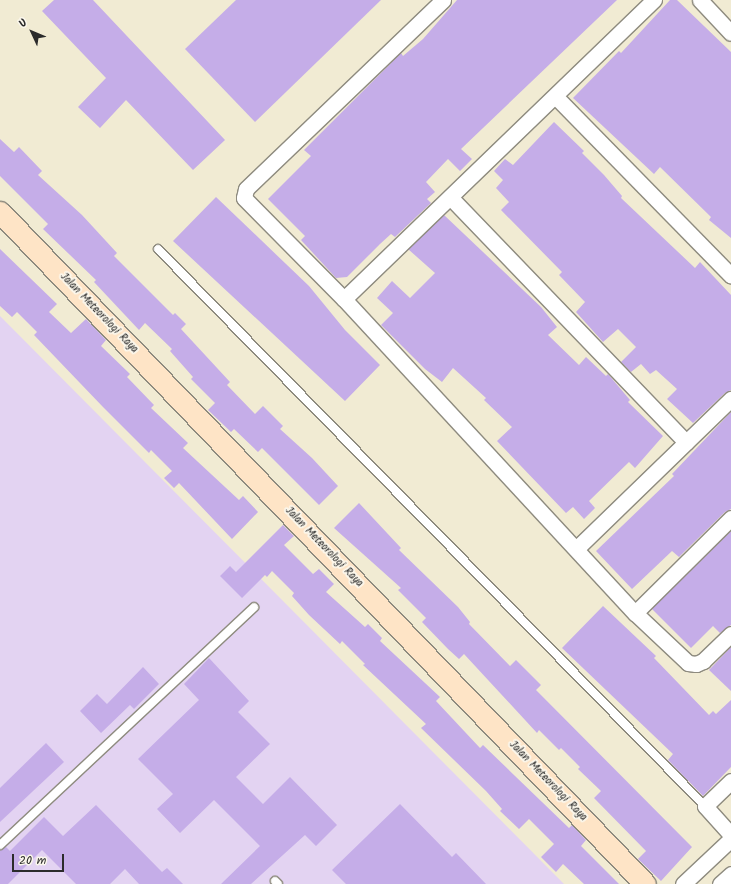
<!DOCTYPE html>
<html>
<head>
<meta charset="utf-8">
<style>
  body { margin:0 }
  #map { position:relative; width:731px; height:884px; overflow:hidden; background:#f1ebd3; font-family:Kalam,sans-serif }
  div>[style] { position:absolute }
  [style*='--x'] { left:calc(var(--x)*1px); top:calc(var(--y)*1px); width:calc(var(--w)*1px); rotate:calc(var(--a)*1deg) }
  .built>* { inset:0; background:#e3d3f2 }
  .building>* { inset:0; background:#c5ade8 }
  .roads { filter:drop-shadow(1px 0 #8e8b7f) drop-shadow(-1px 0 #8e8b7f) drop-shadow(0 1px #8e8b7f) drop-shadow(0 -1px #8e8b7f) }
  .lane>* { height:8px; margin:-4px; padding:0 4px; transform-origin:4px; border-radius:4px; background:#fff }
  .street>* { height:15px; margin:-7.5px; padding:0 7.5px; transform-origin:7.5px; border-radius:7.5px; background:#fff }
  .secondary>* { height:21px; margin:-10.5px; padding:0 10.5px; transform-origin:10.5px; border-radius:10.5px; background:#fee4c6 }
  span { translate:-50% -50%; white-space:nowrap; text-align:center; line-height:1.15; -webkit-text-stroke:4px #fbf7ec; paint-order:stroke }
  .street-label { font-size:11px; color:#2b2b2b }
  .north { position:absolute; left:12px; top:12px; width:40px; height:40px; -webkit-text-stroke:3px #fbf7ec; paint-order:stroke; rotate:314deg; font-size:11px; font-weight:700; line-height:16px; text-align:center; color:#2b2b2b }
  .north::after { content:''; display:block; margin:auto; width:14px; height:18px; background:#2b2b2b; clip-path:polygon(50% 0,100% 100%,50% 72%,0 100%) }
  .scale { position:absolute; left:12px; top:854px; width:52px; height:18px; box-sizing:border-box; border:2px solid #2b2b2b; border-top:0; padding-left:5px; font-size:12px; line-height:14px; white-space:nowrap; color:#2b2b2b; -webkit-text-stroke:3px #fbf7ec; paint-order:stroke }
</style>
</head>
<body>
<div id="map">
  <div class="built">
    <i style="clip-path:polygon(0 316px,564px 884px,0 884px)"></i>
  </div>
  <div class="building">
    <i style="clip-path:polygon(54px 0,93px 0,225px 140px,193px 170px,126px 100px,100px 128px,78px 107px,106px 78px,42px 11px)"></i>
    <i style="clip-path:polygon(236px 0,381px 0,255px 122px,185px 49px)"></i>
    <i style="clip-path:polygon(457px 0,617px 0,461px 149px,472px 159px,460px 171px,448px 159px,426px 182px,435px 192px,427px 199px,431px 203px,395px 237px,391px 234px,380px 244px,347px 277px,336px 278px,301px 240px,305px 236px,268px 199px,311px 156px,304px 150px,401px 53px,403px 56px,423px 39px)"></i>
    <i style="clip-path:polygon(670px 0,677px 0,731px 52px,731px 238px,709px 220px,711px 217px,660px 167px,654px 174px,573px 98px,619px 51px,621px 53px)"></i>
    <i style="clip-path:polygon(554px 122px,584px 151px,582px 153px,604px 175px,622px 196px,621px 198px,695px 268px,700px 262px,731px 295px,731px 390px,725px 393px,693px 423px,667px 399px,677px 389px,656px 370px,650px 374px,641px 364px,631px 372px,621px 362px,636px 347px,618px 329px,603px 342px,576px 312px,585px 302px,559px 275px,562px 272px,501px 210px,509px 202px,496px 188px,503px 180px,494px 171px,505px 159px,513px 165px)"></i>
    <i style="clip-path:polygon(0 139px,14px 152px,19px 147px,42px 171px,38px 175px,82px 215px,117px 253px,114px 256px,173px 315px,175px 313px,186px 324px,181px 329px,230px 382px,227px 385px,255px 414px,263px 406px,283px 426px,280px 429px,312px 458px,338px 486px,319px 505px,262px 448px,258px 452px,234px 429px,231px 432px,208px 410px,215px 403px,191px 379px,193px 377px,170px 351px,172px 349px,145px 323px,139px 330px,94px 282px,96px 280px,43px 229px,48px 224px,0 176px)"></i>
    <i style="clip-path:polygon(216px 197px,309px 286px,345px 330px,380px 365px,345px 401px,173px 241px)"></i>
    <i style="clip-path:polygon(444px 215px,541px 307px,557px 327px,548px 335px,579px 365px,586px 357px,606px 376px,608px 374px,630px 400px,628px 402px,663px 436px,635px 468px,629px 462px,589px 501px,595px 508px,584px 519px,573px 507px,566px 513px,497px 441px,512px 427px,484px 400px,486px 398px,453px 368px,442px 382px,425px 369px,381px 325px,393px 313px,377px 298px,392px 281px,410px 298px,435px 273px,408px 249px)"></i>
    <i style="clip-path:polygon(0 249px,57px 304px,49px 312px,71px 333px,86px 319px,106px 340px,101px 346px,130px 374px,127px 377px,154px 405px,151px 408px,188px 443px,183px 448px,239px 500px,243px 496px,258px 512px,232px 539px,179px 483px,174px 488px,164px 478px,172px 471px,151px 450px,149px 453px,103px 407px,34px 335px,37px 332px,17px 312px,12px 317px,0 306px)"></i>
    <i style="clip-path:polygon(731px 412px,731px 509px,725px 512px,679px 557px,672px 551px,632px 589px,596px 551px,674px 476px,672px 474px)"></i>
    <i style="clip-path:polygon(359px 503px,401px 548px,399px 550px,458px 607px,470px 622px,469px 624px,510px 666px,516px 660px,541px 685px,536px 690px,692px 847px,661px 881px,638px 859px,646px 851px,594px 798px,601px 791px,578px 769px,580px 767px,561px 748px,559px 750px,539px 730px,537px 733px,464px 654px,459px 659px,448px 649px,422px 622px,426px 618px,398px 590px,401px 588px,334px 528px)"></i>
    <i style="clip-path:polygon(283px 525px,294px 536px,284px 545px,313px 574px,319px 569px,334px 584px,326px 592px,365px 627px,368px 624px,382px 638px,380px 641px,440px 697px,436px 701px,480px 748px,483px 745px,569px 828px,572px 825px,586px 840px,581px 846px,619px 884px,584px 884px,563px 864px,556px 872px,541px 857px,554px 844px,529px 819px,519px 829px,500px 811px,502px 809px,486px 791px,421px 728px,426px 724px,363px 665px,365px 664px,342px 641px,340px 644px,309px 615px,292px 596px,294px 593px,272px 571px,267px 577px,265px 575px,242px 598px,220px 576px,230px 566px,236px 572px)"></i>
    <i style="clip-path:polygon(731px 531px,731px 625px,720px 633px,713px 626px,691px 648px,652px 609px)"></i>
    <i style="clip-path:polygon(603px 606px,656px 656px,654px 658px,709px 715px,713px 711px,716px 714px,731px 700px,731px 767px,703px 796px,668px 760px,673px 754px,562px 648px)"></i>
    <i style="clip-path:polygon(731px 647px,731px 691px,709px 670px)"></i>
    <i style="clip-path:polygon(209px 658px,249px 701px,238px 712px,270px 744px,236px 777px,263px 804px,290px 777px,337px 825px,316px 846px,305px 835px,251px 884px,221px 884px,260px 846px,214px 800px,180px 833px,157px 809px,173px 794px,138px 759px,199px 700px,184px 684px)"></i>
    <i style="clip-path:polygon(143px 667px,159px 684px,134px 709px,130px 705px,101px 733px,80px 711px,97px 694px,107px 704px)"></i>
    <i style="clip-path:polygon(46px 743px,64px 762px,0 822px,0 788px)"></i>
    <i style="clip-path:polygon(400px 804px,452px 857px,456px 853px,486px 884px,346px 884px,332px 870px)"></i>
    <i style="clip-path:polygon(96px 805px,162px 872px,167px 868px,183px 884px,139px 884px,125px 869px,110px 884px,76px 884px,42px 850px,8px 884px,0 884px,0 850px,6px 847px,10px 851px,44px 817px,63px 836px)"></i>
  </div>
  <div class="roads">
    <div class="lane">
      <i style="--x:158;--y:249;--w:781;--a:45.52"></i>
      <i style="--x:0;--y:845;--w:348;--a:-43.1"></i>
      <i style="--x:275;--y:881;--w:4;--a:45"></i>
    </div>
    <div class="street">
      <i style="--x:443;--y:0;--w:273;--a:136.2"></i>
      <i style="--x:246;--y:189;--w:9;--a:103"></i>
      <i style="--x:244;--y:198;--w:142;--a:45.3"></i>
      <i style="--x:344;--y:299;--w:428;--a:47.2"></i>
      <i style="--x:635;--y:613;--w:73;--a:43.3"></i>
      <i style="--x:688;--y:663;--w:8;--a:7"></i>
      <i style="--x:696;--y:664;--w:8;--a:-23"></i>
      <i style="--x:703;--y:661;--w:39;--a:-44"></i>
      <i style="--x:700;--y:0;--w:45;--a:46.8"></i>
      <i style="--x:556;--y:97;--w:250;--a:45.6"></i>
      <i style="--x:451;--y:198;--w:339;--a:46.1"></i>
      <i style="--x:344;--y:299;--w:431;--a:-44"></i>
      <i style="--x:576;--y:549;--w:216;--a:-44.1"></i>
      <i style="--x:635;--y:613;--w:135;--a:-44.7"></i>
      <i style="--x:731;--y:781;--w:36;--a:136"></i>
      <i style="--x:705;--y:806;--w:39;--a:48"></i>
      <i style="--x:683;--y:884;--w:66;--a:-43.2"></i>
      <i style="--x:720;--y:884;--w:15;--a:-42"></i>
    </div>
    <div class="secondary">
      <i style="--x:0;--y:212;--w:931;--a:46.17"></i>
    </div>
  </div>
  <div class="street-label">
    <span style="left:99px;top:313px;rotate:46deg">Jalan Meteorologi Raya</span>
    <span style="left:324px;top:547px;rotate:46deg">Jalan Meteorologi Raya</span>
    <span style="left:548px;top:781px;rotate:46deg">Jalan Meteorologi Raya</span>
  </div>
  <div class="north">U</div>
  <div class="scale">20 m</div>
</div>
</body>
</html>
